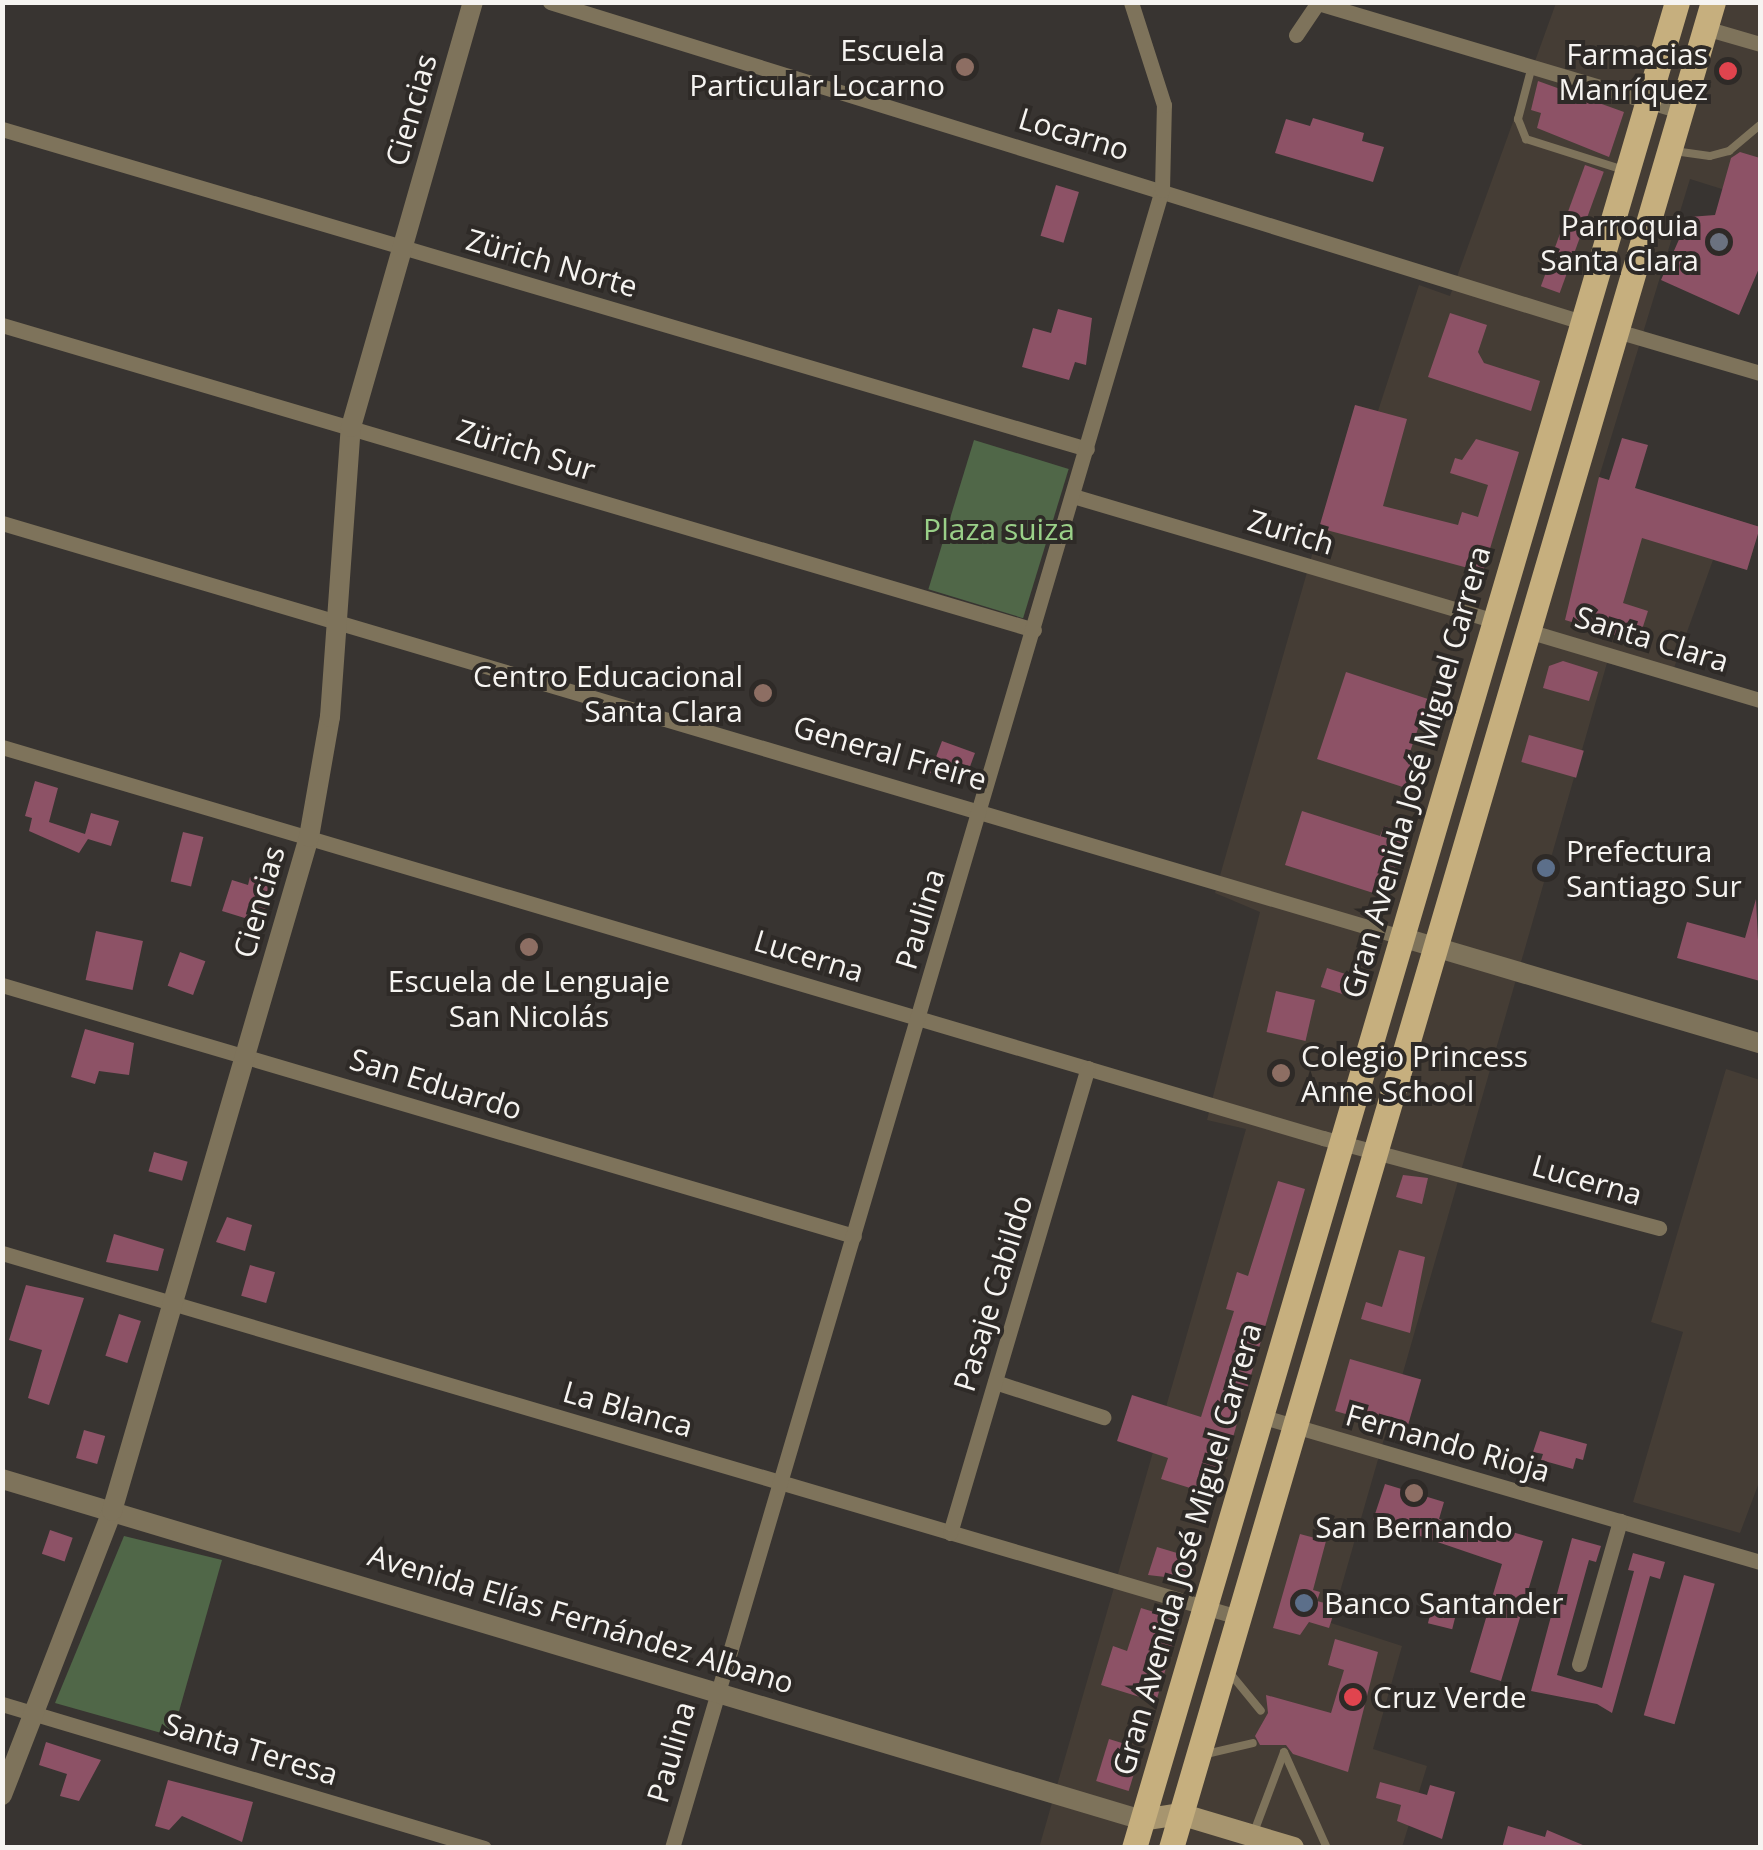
<!DOCTYPE html>
<html>
<head>
<meta charset="utf-8">
<style>
  body { margin:0 }
  #map { position:relative; width:1763px; height:1850px; overflow:hidden; background:#383431; font-family:"Open Sans",sans-serif }
  div>[style] { position:absolute }
  [style*='--x'] { left:calc(var(--x)*1px); top:calc(var(--y)*1px); width:calc(var(--w)*1px); rotate:calc(var(--a)*1deg) }
  .built>* { inset:0; background:#453d35 }
  .green>* { inset:0; background:#506748; transform-origin:0 0 }
  .building>* { inset:0; background:#8d5266; transform-origin:0 0 }
  .service>* { height:8px; margin:-4px; padding:0 4px; transform-origin:4px; border-radius:4px; background:#7e735b }
  .minor>* { height:15px; margin:-7.5px; padding:0 7.5px; transform-origin:7.5px; border-radius:7.5px; background:#7e735b }
  .tertiary>* { height:20px; margin:-10px; padding:0 10px; transform-origin:10px; border-radius:10px; background:#7e735b }
  .secondary>* { height:22px; margin:-11px; padding:0 11px; transform-origin:11px; border-radius:11px; background:#a7956f }
  .primary>* { height:25px; margin:-12.5px; padding:0 12.5px; transform-origin:12.5px; border-radius:12.5px; background:#c6af7e }
  .dots>* { width:28px; height:28px; translate:-50% -50%; box-sizing:border-box; border:5px solid #2e2a27; border-radius:50% }
  span { translate:-50% -50%; white-space:nowrap; text-align:center; line-height:1.15; -webkit-text-stroke:8px #2e2a27; paint-order:stroke }
  .poi-label { font-size:30px; color:#f6f4f1 }
  .right { translate:-100% -50%; text-align:right }
  .left { translate:0 -50%; text-align:left }
  .street-label { font-size:30px; color:#f6f4f1 }
  .park-label { font-size:30px; color:#9ad088 }
  .frame { position:absolute; inset:0; border:5px solid #f6f4f1; pointer-events:none }
</style>
</head>
<body>
<div id="map">
  <div class="built">
    <i style="clip-path:polygon(1556px 3px,1760px 3px,1760px 201px,1690px 179px,1599px 477px,1760px 527px,1747px 570px,1713px 560px,1670px 679px,1607px 663px,1331px 1623px,1402px 1646px,1373px 1749px,1427px 1766px,1402px 1847px,1039px 1848px,1246px 1129px,1207px 1120px,1260px 912px,1215px 893px,1355px 405px,1378px 411px,1419px 285px,1450px 296px)"></i>
    <i style="clip-path:polygon(1726px 1069px,1760px 1080px,1760px 1480px,1740px 1533px,1633px 1502px,1683px 1332px,1651px 1322px)"></i>
  </div>
  <div class="green">
    <i style="left:974px;top:440px;width:99px;height:156px;rotate:17deg"></i>
    <i style="clip-path:polygon(124px 1536px,222px 1560px,172px 1736px,55px 1703px)"></i>
  </div>
  <div class="building">
    <i style="clip-path:polygon(1538px 81px,1624px 112px,1609px 157px,1537px 128px,1541px 113px,1531px 110px)"></i>
    <i style="clip-path:polygon(1313px 118px,1364px 133px,1362px 141px,1384px 147px,1373px 182px,1275px 153px,1286px 119px,1310px 126px)"></i>
    <i style="clip-path:polygon(1740px 152px,1760px 158px,1760px 266px,1739px 315px,1661px 280px,1689px 217px,1715px 215px,1731px 158px)"></i>
    <i style="left:1585px;top:165px;width:20px;height:129px;rotate:20deg"></i>
    <i style="left:1056px;top:185px;width:24px;height:53px;rotate:17deg"></i>
    <i style="clip-path:polygon(1058px 309px,1092px 318px,1086px 365px,1075px 362px,1069px 380px,1022px 367px,1033px 328px,1051px 333px)"></i>
    <i style="clip-path:polygon(1450px 313px,1487px 325px,1478px 352px,1484px 363px,1540px 381px,1531px 411px,1428px 377px)"></i>
    <i style="clip-path:polygon(1355px 405px,1407px 419px,1383px 506px,1458px 525px,1462px 512px,1478px 517px,1488px 485px,1450px 473px,1455px 458px,1462px 460px,1476px 439px,1519px 452px,1483px 572px,1319px 528px)"></i>
    <i style="clip-path:polygon(1622px 438px,1648px 445px,1635px 488px,1760px 527px,1747px 570px,1642px 538px,1623px 603px,1648px 611px,1638px 642px,1565px 620px,1599px 477px,1609px 480px)"></i>
    <i style="clip-path:polygon(1563px 661px,1598px 672px,1589px 701px,1543px 688px,1549px 666px)"></i>
    <i style="clip-path:polygon(1346px 672px,1428px 699px,1410px 752px,1424px 775px,1418px 792px,1317px 759px)"></i>
    <i style="left:1529px;top:735px;width:57px;height:28px;rotate:16deg"></i>
    <i style="clip-path:polygon(942px 741px,975px 753px,965px 780px,930px 773px)"></i>
    <i style="clip-path:polygon(35px 781px,58px 788px,49px 822px,85px 834px,91px 813px,119px 821px,111px 846px,88px 839px,79px 853px,29px 831px,32px 818px,25px 816px)"></i>
    <i style="clip-path:polygon(1302px 811px,1380px 836px,1384px 826px,1406px 833px,1386px 897px,1285px 865px)"></i>
    <i style="left:183px;top:832px;width:21px;height:51px;rotate:14deg"></i>
    <i style="clip-path:polygon(250px 877px,273px 884px,261px 923px,222px 911px,232px 880px,248px 885px)"></i>
    <i style="clip-path:polygon(1756px 899px,1760px 981px,1677px 958px,1687px 922px,1745px 938px)"></i>
    <i style="left:96px;top:931px;width:48px;height:50px;rotate:12deg"></i>
    <i style="left:180px;top:952px;width:27px;height:36px;rotate:20deg"></i>
    <i style="left:1327px;top:968px;width:29px;height:20px;rotate:18deg"></i>
    <i style="left:1276px;top:991px;width:40px;height:42px;rotate:13deg"></i>
    <i style="clip-path:polygon(85px 1029px,134px 1043px,129px 1075px,99px 1071px,95px 1084px,71px 1077px)"></i>
    <i style="left:154px;top:1152px;width:35px;height:20px;rotate:16deg"></i>
    <i style="clip-path:polygon(1403px 1175px,1428px 1178px,1422px 1204px,1396px 1197px)"></i>
    <i style="clip-path:polygon(1278px 1181px,1305px 1189px,1216px 1496px,1161px 1479px,1168px 1458px,1117px 1441px,1132px 1395px,1201px 1417px,1234px 1311px,1226px 1309px,1237px 1272px,1248px 1276px)"></i>
    <i style="clip-path:polygon(227px 1217px,252px 1225px,245px 1251px,216px 1242px)"></i>
    <i style="clip-path:polygon(114px 1234px,164px 1249px,158px 1271px,106px 1262px)"></i>
    <i style="clip-path:polygon(1399px 1250px,1425px 1257px,1410px 1333px,1361px 1319px,1366px 1302px,1382px 1307px)"></i>
    <i style="left:250px;top:1265px;width:26px;height:32px;rotate:16deg"></i>
    <i style="clip-path:polygon(26px 1285px,84px 1298px,49px 1405px,28px 1398px,42px 1350px,9px 1340px)"></i>
    <i style="left:119px;top:1314px;width:23px;height:44px;rotate:18deg"></i>
    <i style="left:1350px;top:1359px;width:74px;height:54px;rotate:16deg"></i>
    <i style="left:84px;top:1430px;width:22px;height:29px;rotate:16deg"></i>
    <i style="clip-path:polygon(1540px 1431px,1587px 1444px,1583px 1460px,1576px 1458px,1573px 1469px,1541px 1460px,1543px 1454px,1533px 1452px)"></i>
    <i style="clip-path:polygon(1385px 1484px,1444px 1502px,1439px 1519px,1509px 1542px,1512px 1532px,1543px 1541px,1501px 1681px,1470px 1672px,1502px 1564px,1373px 1520px)"></i>
    <i style="left:50px;top:1530px;width:24px;height:25px;rotate:19deg"></i>
    <i style="clip-path:polygon(1300px 1534px,1326px 1541px,1313px 1590px,1320px 1592px,1317px 1601px,1336px 1606px,1329px 1628px,1309px 1622px,1300px 1635px,1273px 1628px)"></i>
    <i style="clip-path:polygon(1572px 1538px,1601px 1546px,1596px 1562px,1589px 1560px,1557px 1675px,1602px 1688px,1634px 1571px,1628px 1570px,1633px 1553px,1665px 1562px,1660px 1579px,1650px 1576px,1612px 1713px,1597px 1704px,1531px 1691px)"></i>
    <i style="clip-path:polygon(1157px 1547px,1197px 1559px,1191px 1580px,1148px 1575px)"></i>
    <i style="left:1684px;top:1575px;width:32px;height:146px;rotate:16deg"></i>
    <i style="left:1434px;top:1599px;width:25px;height:25px;rotate:14deg"></i>
    <i style="clip-path:polygon(1141px 1608px,1180px 1620px,1156px 1702px,1101px 1685px,1113px 1646px,1127px 1651px)"></i>
    <i style="clip-path:polygon(1335px 1639px,1378px 1652px,1348px 1772px,1293px 1754px,1286px 1745px,1260px 1745px,1255px 1736px,1268px 1713px,1266px 1695px,1331px 1713px,1344px 1670px,1328px 1665px)"></i>
    <i style="left:1109px;top:1739px;width:34px;height:44px;rotate:17deg"></i>
    <i style="clip-path:polygon(46px 1742px,101px 1760px,79px 1801px,60px 1796px,67px 1774px,39px 1765px)"></i>
    <i style="clip-path:polygon(168px 1780px,253px 1802px,242px 1842px,182px 1816px,169px 1830px,155px 1826px)"></i>
    <i style="clip-path:polygon(1380px 1782px,1427px 1795px,1430px 1785px,1455px 1792px,1442px 1839px,1397px 1821px,1401px 1805px,1376px 1798px)"></i>
    <i style="clip-path:polygon(1508px 1826px,1545px 1837px,1547px 1830px,1590px 1848px,1502px 1848px)"></i>
  </div>
  <div class="service">
    <i style="--x:1532;--y:66;--w:55;--a:104.8"></i>
    <i style="--x:1518;--y:119;--w:22;--a:68"></i>
    <i style="--x:1526;--y:139;--w:103;--a:17.6"></i>
    <i style="--x:1674;--y:151;--w:36;--a:8"></i>
    <i style="--x:1710;--y:156;--w:20;--a:-15"></i>
    <i style="--x:1729;--y:151;--w:40;--a:-40"></i>
    <i style="--x:1229;--y:1672;--w:50;--a:50.6"></i>
    <i style="--x:1284;--y:1752;--w:105;--a:65.9"></i>
    <i style="--x:1206;--y:1754;--w:48;--a:-13.2"></i>
    <i style="--x:1254;--y:1832;--w:85;--a:-69.4"></i>
  </div>
  <div class="minor">
    <i style="--x:550;--y:2;--w:1080;--a:17.23"></i>
    <i style="--x:1318;--y:3;--w:379;--a:16.6"></i>
    <i style="--x:1705;--y:28;--w:57;--a:16.2"></i>
    <i style="--x:1296;--y:35;--w:40;--a:-56"></i>
    <i style="--x:2;--y:129;--w:1131;--a:16.43"></i>
    <i style="--x:2;--y:325;--w:1076;--a:16.46"></i>
    <i style="--x:1617;--y:331;--w:149;--a:16.4"></i>
    <i style="--x:1073;--y:496;--w:439;--a:16.5"></i>
    <i style="--x:2;--y:523;--w:1459;--a:16.48"></i>
    <i style="--x:1528;--y:631;--w:242;--a:16.6"></i>
    <i style="--x:2;--y:747;--w:1378;--a:16.49"></i>
    <i style="--x:1323;--y:1138;--w:348;--a:15"></i>
    <i style="--x:2;--y:985;--w:888;--a:16.42"></i>
    <i style="--x:2;--y:1253;--w:1288;--a:16.41"></i>
    <i style="--x:995;--y:1382;--w:114;--a:18"></i>
    <i style="--x:1260;--y:1416;--w:521;--a:16.28"></i>
    <i style="--x:950;--y:1533;--w:485;--a:-73.5"></i>
    <i style="--x:1579;--y:1664;--w:149;--a:-74"></i>
    <i style="--x:2;--y:1704;--w:503;--a:16.63"></i>
    <i style="--x:672;--y:1848;--w:1729;--a:-73.54"></i>
    <i style="--x:1162;--y:190;--w:85;--a:-88.7"></i>
    <i style="--x:1164;--y:105;--w:108;--a:-107.8"></i>
  </div>
  <div class="tertiary">
    <i style="--x:1401;--y:937;--w:374;--a:16.5"></i>
    <i style="--x:2;--y:1479;--w:1190;--a:16.65"></i>
    <i style="--x:2;--y:1795;--w:305;--a:-68.8"></i>
    <i style="--x:112;--y:1511;--w:702;--a:-73.71"></i>
    <i style="--x:309;--y:837;--w:122;--a:-80.1"></i>
    <i style="--x:330;--y:717;--w:291;--a:-85.9"></i>
    <i style="--x:351;--y:427;--w:442;--a:-74"></i>
  </div>
  <div class="secondary">
    <i style="--x:1142;--y:1820;--w:38;--a:-9"></i>
    <i style="--x:1180;--y:1814;--w:118;--a:16.7"></i>
  </div>
  <div class="primary">
    <i style="--x:1134;--y:1848;--w:1924;--a:-73.61"></i>
    <i style="--x:1171;--y:1848;--w:1924;--a:-73.64"></i>
  </div>
  <div class="dots">
    <i style="left:965px;top:67px;background:#8d6e63"></i>
    <i style="left:1728px;top:71px;background:#e0444e"></i>
    <i style="left:1719px;top:242px;background:#6b7280"></i>
    <i style="left:763px;top:693px;background:#8d6e63"></i>
    <i style="left:1546px;top:868px;background:#5c6f8a"></i>
    <i style="left:529px;top:947px;background:#8d6e63"></i>
    <i style="left:1281px;top:1073px;background:#8d6e63"></i>
    <i style="left:1414px;top:1493px;background:#8d6e63"></i>
    <i style="left:1304px;top:1603px;background:#5c6f8a"></i>
    <i style="left:1353px;top:1697px;background:#e0444e"></i>
  </div>
  <div class="poi-label">
    <span class="right" style="left:945px;top:67px">Escuela<br>Particular Locarno</span>
    <span class="right" style="left:1708px;top:71px">Farmacias<br>Manríquez</span>
    <span class="right" style="left:1699px;top:242px">Parroquia<br>Santa Clara</span>
    <span class="right" style="left:743px;top:693px">Centro Educacional<br>Santa Clara</span>
    <span class="left" style="left:1566px;top:868px">Prefectura<br>Santiago Sur</span>
    <span style="left:529px;top:998px">Escuela de Lenguaje<br>San Nicolás</span>
    <span class="left" style="left:1301px;top:1073px">Colegio Princess<br>Anne School</span>
    <span style="left:1414px;top:1527px">San Bernando</span>
    <span class="left" style="left:1324px;top:1603px">Banco Santander</span>
    <span class="left" style="left:1373px;top:1697px">Cruz Verde</span>
  </div>
  <div class="street-label">
    <span style="left:411px;top:110px;rotate:-74deg">Ciencias</span>
    <span style="left:1074px;top:134px;rotate:17deg">Locarno</span>
    <span style="left:552px;top:263px;rotate:16deg">Zürich Norte</span>
    <span style="left:526px;top:450px;rotate:17deg">Zürich Sur</span>
    <span style="left:1291px;top:532px;rotate:17deg">Zurich</span>
    <span style="left:1652px;top:639px;rotate:17deg">Santa Clara</span>
    <span style="left:890px;top:753px;rotate:16deg">General Freire</span>
    <span style="left:1416px;top:772px;rotate:-74deg">Gran Avenida José Miguel Carrera</span>
    <span style="left:259px;top:902px;rotate:-74deg">Ciencias</span>
    <span style="left:920px;top:919px;rotate:-73deg">Paulina</span>
    <span style="left:809px;top:956px;rotate:17deg">Lucerna</span>
    <span style="left:436px;top:1084px;rotate:17deg">San Eduardo</span>
    <span style="left:1587px;top:1180px;rotate:16deg">Lucerna</span>
    <span style="left:993px;top:1293px;rotate:-73deg">Pasaje Cabildo</span>
    <span style="left:628px;top:1409px;rotate:16deg">La Blanca</span>
    <span style="left:1448px;top:1443px;rotate:16deg">Fernando Rioja</span>
    <span style="left:1187px;top:1549px;rotate:-74deg">Gran Avenida José Miguel Carrera</span>
    <span style="left:581px;top:1619px;rotate:17deg">Avenida Elías Fernández Albano</span>
    <span style="left:251px;top:1749px;rotate:17deg">Santa Teresa</span>
    <span style="left:671px;top:1752px;rotate:-74deg">Paulina</span>
  </div>
  <div class="park-label">
    <span style="left:999px;top:529px">Plaza suiza</span>
  </div>
  <div class="frame"></div>
</div>
</body>
</html>
